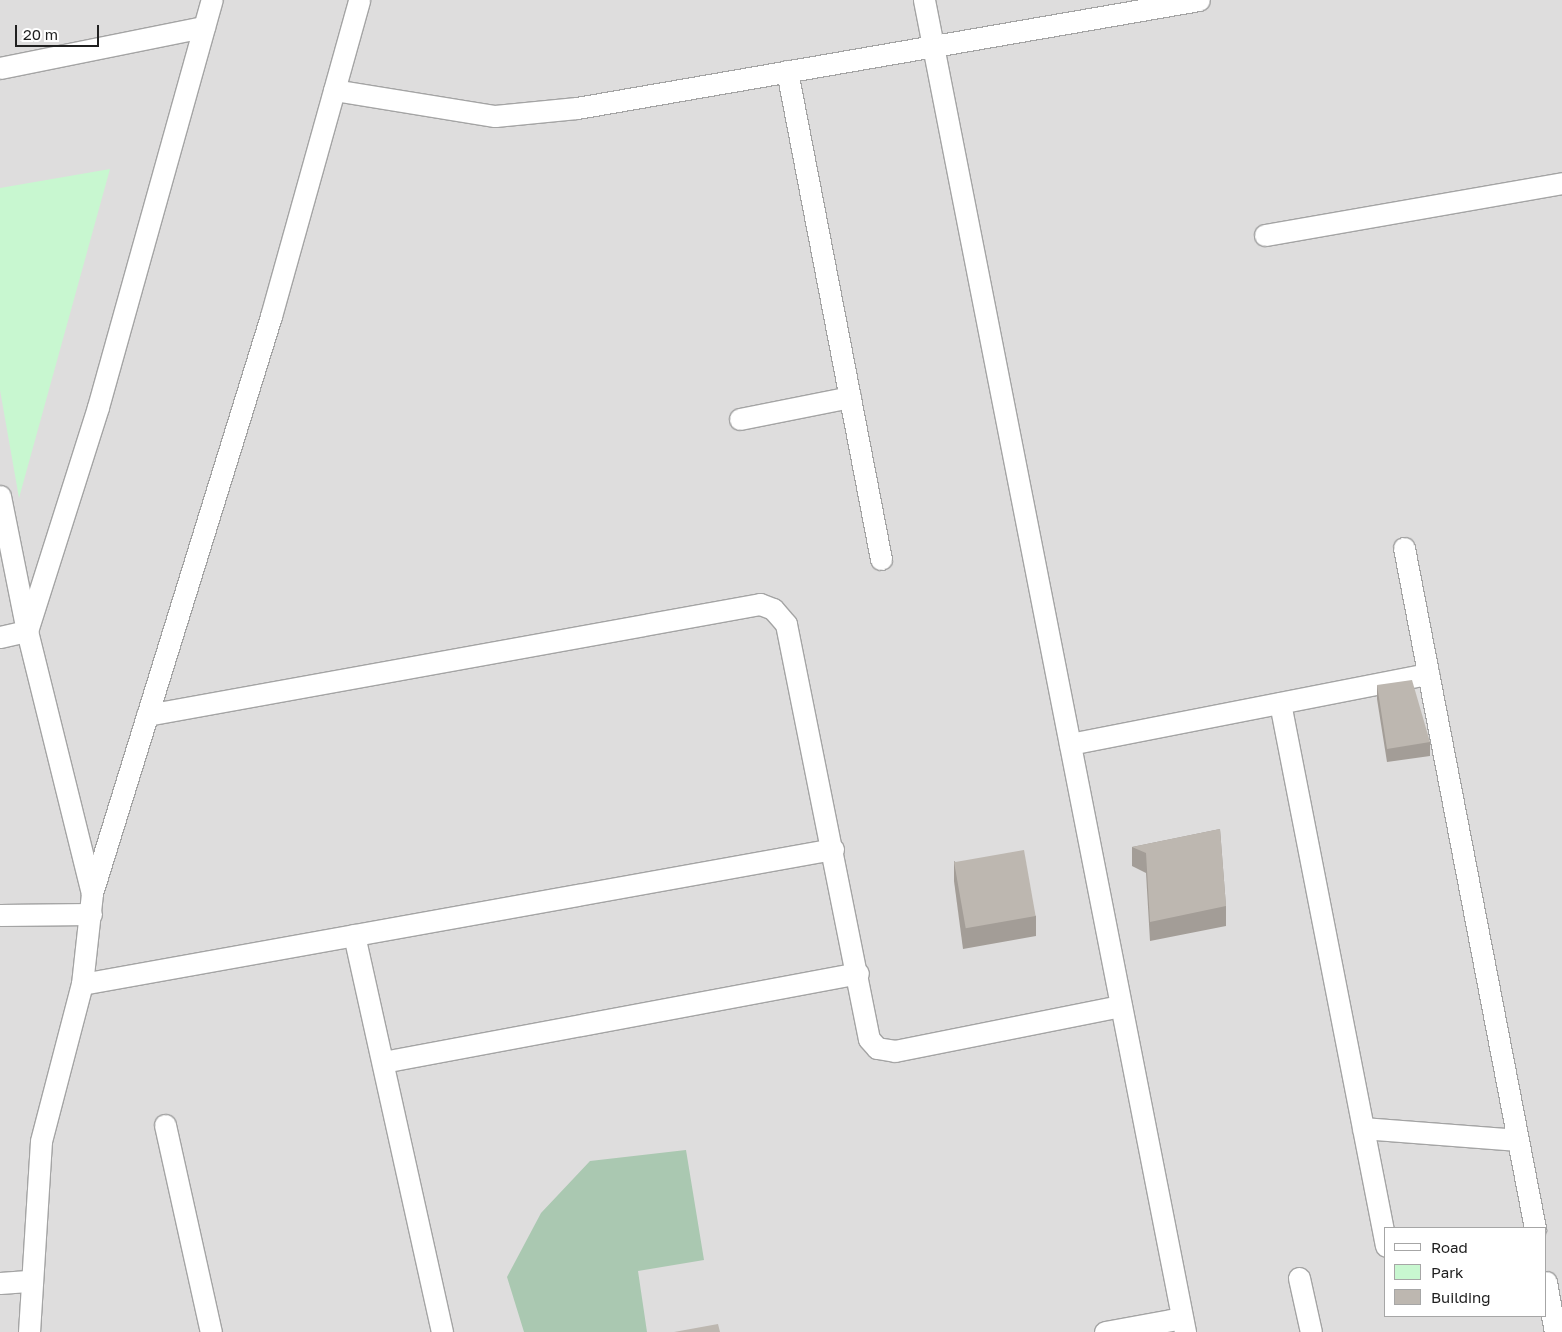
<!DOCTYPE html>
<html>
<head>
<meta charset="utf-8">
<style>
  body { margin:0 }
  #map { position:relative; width:1562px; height:1332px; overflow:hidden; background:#f0eee7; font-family:"Golos Text",sans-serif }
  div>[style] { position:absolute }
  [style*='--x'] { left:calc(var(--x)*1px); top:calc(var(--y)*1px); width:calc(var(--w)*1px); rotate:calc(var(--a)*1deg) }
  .residential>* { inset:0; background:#dedddd }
  .cemetery>* { inset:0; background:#aac8b1 }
  .park>* { inset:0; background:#c8f7d0 }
  .roads { filter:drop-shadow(1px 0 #a4a4a4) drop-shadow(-1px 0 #a4a4a4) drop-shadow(0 1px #a4a4a4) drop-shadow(0 -1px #a4a4a4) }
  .minor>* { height:21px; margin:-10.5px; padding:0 10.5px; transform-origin:10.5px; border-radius:10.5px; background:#fff }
  .wall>* { inset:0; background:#a39d97 }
  .building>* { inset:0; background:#bdb7b0; transform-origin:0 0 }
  span { translate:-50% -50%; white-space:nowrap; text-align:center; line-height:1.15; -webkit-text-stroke:5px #fff; paint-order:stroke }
  .legend { position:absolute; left:1384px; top:1227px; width:162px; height:90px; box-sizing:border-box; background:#fff; border:1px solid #a6a6a6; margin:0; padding:6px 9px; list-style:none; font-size:15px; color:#202020 }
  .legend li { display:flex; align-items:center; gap:10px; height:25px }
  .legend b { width:25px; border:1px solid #a6a6a6 }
  .scale { position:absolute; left:15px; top:25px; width:84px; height:22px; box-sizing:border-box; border:2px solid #202020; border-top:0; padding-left:6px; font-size:15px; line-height:18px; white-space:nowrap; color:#202020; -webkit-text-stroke:4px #fff; paint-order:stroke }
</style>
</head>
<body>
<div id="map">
  <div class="residential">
    <i style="clip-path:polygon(evenodd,0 0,1562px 0,1562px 1332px,0 1332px,0 0,1386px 1228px,1546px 1228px,1546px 1316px,1386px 1316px,1386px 1228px)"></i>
  </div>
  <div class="cemetery">
    <i style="clip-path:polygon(686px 1150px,704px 1260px,638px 1271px,647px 1332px,524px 1332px,507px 1277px,541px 1213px,590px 1161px)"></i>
  </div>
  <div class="park">
    <i style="clip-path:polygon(110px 169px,19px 498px,0 390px,0 188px)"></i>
  </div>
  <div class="roads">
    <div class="minor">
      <i style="--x:924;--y:0;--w:1357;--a:78.91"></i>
      <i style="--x:0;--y:68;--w:208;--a:-11.4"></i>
      <i style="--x:787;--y:71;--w:497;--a:79.1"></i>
      <i style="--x:334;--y:90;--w:163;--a:9.2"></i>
      <i style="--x:495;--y:116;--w:82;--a:-5.6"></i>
      <i style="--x:577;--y:108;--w:631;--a:-9.85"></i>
      <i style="--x:1265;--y:235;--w:302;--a:-9.9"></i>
      <i style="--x:740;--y:419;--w:112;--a:-11.3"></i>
      <i style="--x:0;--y:496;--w:138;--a:78.7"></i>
      <i style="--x:27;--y:631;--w:270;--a:76.1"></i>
      <i style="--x:1404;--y:548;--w:693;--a:79.1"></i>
      <i style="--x:0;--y:637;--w:28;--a:-13"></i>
      <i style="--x:27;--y:631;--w:235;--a:-72.4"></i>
      <i style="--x:98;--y:407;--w:423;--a:-74.4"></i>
      <i style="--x:1280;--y:703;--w:553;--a:78.95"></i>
      <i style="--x:147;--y:715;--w:623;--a:-10.26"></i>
      <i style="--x:760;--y:604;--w:14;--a:21"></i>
      <i style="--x:773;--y:609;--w:20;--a:49"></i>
      <i style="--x:786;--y:624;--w:423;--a:78.7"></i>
      <i style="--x:869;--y:1039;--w:12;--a:48"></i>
      <i style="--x:877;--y:1048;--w:18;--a:9"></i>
      <i style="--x:895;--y:1051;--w:230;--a:-11.3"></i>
      <i style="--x:1070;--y:744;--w:365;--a:-11.1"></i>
      <i style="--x:0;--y:915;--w:91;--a:-0.6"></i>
      <i style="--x:354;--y:935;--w:407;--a:77.5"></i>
      <i style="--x:82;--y:984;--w:763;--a:-10.19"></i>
      <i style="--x:383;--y:1062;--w:483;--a:-10.6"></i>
      <i style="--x:165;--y:1125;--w:212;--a:77.5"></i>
      <i style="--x:1363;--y:1128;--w:155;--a:4.4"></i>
      <i style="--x:1299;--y:1278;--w:55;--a:77.5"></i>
      <i style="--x:1546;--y:1282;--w:51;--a:79.8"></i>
      <i style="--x:0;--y:1283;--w:31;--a:-4"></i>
      <i style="--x:29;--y:1332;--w:191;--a:-86.4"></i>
      <i style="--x:41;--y:1141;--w:162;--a:-75.4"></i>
      <i style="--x:82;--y:984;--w:92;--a:-83.7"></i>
      <i style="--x:92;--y:893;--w:604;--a:-72.76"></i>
      <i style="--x:271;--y:316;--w:328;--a:-74.4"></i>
      <i style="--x:1105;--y:1332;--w:78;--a:-10.3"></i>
    </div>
  </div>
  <div class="wall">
    <i style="clip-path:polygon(1377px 685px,1430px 742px,1430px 756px,1387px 762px,1377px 699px)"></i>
    <i style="clip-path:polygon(1220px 829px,1226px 906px,1226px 926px,1150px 941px,1146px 873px,1132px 866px,1132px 847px)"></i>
    <i style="clip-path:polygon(954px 861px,1036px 916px,1036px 936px,963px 949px,954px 881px)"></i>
  </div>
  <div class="building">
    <i style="clip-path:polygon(1412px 680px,1430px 742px,1387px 749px,1377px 685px)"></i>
    <i style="clip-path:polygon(1220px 829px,1226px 906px,1150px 922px,1146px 853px,1132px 847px)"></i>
    <i style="left:1024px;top:850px;width:67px;height:71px;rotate:80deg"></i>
    <i style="clip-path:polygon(718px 1324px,720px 1332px,674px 1332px)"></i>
  </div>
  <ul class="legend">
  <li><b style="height:6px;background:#fff"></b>Road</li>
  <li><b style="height:14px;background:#c8f7d0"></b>Park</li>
  <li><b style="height:14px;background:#bdb7b0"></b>Building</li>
  </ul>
  <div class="scale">20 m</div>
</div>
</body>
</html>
